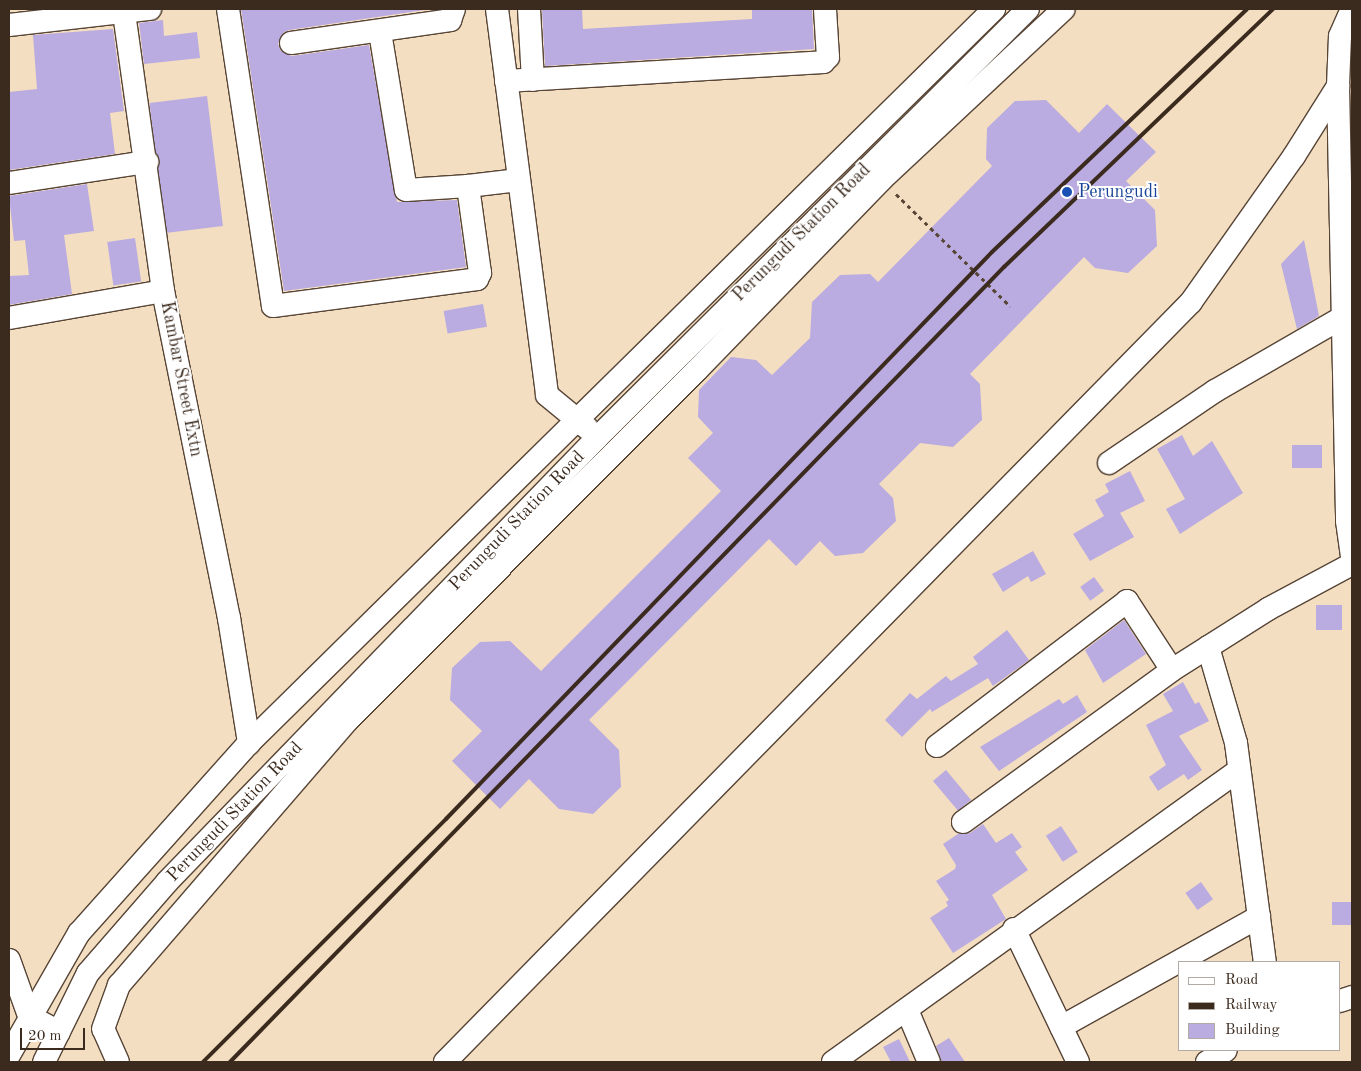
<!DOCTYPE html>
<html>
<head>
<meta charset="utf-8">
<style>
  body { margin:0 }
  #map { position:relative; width:1361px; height:1071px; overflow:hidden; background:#f3dec1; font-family:"Old Standard TT",serif }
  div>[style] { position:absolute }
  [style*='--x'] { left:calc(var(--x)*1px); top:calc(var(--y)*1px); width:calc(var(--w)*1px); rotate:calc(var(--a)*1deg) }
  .building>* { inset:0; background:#baabe0; transform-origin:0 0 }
  .path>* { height:3px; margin-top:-1.5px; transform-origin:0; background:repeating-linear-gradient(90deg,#574536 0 4px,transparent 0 8px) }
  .roads { filter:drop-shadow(1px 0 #574536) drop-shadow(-1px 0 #574536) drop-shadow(0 1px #574536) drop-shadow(0 -1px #574536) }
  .minor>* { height:22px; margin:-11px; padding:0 11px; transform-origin:11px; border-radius:11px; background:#fff }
  .rail>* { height:4px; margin:-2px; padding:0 2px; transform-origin:2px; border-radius:2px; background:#3b2a1e }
  .dots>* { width:14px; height:14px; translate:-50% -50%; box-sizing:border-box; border:2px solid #fff; border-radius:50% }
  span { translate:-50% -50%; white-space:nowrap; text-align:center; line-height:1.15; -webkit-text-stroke:4px #fff; paint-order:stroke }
  .transit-label { font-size:18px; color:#164399 }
  .left { translate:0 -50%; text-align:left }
  .street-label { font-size:18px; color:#3b2a1e }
  .frame { position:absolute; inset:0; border:10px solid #3b2a1e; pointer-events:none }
  .legend { position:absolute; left:1178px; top:961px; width:162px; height:90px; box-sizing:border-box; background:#fff; border:1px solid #b1aaa5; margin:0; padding:6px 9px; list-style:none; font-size:15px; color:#3b2a1e }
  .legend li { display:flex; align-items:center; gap:10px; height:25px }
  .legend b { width:25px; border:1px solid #b1aaa5 }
  .scale { position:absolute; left:20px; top:1028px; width:65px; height:22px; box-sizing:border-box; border:2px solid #3b2a1e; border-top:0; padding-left:6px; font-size:15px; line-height:18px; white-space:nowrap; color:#3b2a1e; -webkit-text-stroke:4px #fff; paint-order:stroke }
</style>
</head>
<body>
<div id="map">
  <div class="building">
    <i style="clip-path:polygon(241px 9px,431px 9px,289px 30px,283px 33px,278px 44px,281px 51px,292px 56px,369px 45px,397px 202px,457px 200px,466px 267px,284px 291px)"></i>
    <i style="clip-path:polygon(542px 9px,582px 9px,583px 29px,752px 19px,752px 9px,812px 9px,814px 49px,545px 66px)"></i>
    <i style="clip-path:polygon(163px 20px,164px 36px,197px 32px,200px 58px,144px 64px,139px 23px)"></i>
    <i style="clip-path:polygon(113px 29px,124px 111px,110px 113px,115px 154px,9px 170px,9px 92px,37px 89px,33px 35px)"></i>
    <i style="left:207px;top:96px;width:131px;height:58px;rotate:83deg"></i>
    <i style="clip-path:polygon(1046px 100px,1079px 133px,1107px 104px,1156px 152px,1126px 181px,1155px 210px,1157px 246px,1128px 273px,1095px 268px,1084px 257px,970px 374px,980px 384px,982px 420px,953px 447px,920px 443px,879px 484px,893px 498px,896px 521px,863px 553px,835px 556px,820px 541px,796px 566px,769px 539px,589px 720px,619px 750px,621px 787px,593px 814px,559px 809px,529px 779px,500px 809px,452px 761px,482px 731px,450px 700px,452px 668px,480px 642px,510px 641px,541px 671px,721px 491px,688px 458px,713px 433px,698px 417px,699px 390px,731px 357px,756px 360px,772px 375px,810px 338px,812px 302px,840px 275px,870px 274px,878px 282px,992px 166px,986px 159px,987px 128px,1015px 101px)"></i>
    <i style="clip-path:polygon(87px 184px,94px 231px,64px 235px,72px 294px,9px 305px,9px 276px,29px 275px,25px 240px,14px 241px,9px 196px)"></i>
    <i style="left:135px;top:238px;width:44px;height:28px;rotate:82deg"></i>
    <i style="clip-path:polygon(1304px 240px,1319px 316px,1297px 329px,1281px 264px)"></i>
    <i style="left:483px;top:304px;width:23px;height:40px;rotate:80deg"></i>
    <i style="clip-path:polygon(1182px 435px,1193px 456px,1212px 441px,1243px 493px,1180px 534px,1166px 509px,1185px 499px,1157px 449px)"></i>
    <i style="left:1292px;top:445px;width:30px;height:23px"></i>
    <i style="clip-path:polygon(1130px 471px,1145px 501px,1120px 513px,1134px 537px,1090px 561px,1073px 534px,1104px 516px,1095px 500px,1109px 492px,1105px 484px)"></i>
    <i style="clip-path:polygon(1033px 551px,1046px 574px,1031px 582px,1028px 576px,1003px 592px,992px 574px)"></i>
    <i style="left:1094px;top:577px;width:17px;height:17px;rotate:54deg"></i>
    <i style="left:1316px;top:605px;width:26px;height:25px"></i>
    <i style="clip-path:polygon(1124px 620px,1146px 654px,1103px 683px,1085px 650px)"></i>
    <i style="clip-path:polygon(1007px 630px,1029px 660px,1000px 681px,993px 686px,988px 678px,932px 712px,930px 709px,902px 737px,885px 720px,910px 693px,917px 699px,946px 676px,951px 681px,978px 664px,973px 657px)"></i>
    <i style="clip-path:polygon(1183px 682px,1195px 704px,1199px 702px,1209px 721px,1179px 736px,1202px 770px,1188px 780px,1184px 774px,1158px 791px,1149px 777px,1166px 765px,1146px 725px,1173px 711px,1163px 694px)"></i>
    <i style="clip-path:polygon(1077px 695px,1087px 712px,999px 771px,980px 747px,1059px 699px,1063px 704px)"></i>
    <i style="left:946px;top:770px;width:39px;height:17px;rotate:50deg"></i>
    <i style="clip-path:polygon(983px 824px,996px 843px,1012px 833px,1022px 847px,1015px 852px,1028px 870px,992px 895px,1006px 919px,953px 953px,930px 918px,948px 906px,946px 902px,949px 900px,936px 881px,955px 869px,956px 865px,943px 844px,958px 834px,970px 833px)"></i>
    <i style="left:1061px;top:826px;width:31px;height:18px;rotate:57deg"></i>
    <i style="left:1201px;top:882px;width:21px;height:19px;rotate:55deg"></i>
    <i style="left:1332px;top:902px;width:20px;height:23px"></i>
    <i style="clip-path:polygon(949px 1038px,965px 1062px,942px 1062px,936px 1046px)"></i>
    <i style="clip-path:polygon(899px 1039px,910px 1062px,891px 1062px,883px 1047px)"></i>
  </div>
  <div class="path">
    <i style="--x:896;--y:194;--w:160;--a:44.5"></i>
  </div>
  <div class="roads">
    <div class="minor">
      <i style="--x:228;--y:9;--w:300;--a:81.4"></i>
      <i style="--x:273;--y:306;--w:206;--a:-7.5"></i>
      <i style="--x:477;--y:279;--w:7;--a:-63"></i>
      <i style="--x:480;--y:273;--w:88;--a:-97.9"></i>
      <i style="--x:468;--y:186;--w:51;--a:-6.7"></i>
      <i style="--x:497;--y:9;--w:389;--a:82.6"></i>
      <i style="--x:547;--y:395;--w:52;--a:39.5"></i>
      <i style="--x:529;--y:9;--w:71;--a:86.8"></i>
      <i style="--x:1352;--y:9;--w:30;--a:114"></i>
      <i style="--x:1340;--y:36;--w:50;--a:92.3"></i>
      <i style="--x:1338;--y:86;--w:435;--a:88.8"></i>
      <i style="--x:1347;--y:521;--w:34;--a:82"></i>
      <i style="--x:124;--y:13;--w:281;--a:82"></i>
      <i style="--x:163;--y:291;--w:334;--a:78.6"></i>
      <i style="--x:229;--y:618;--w:127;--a:80.9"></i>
      <i style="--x:9;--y:25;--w:142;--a:-6.5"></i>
      <i style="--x:380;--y:32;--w:160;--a:80.7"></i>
      <i style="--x:406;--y:190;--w:62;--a:-3.7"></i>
      <i style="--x:291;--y:43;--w:161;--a:-8.2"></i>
      <i style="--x:450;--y:20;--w:12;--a:-70"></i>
      <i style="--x:506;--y:81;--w:318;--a:-3.4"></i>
      <i style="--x:823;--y:62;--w:7;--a:-45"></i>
      <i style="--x:828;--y:57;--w:48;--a:-93.6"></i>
      <i style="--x:9;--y:183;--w:140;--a:-8.7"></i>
      <i style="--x:9;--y:318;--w:156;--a:-9.9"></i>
      <i style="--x:1109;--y:463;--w:128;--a:-34.2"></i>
      <i style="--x:1215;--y:391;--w:148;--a:-30"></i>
      <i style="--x:1208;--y:647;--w:100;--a:73.7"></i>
      <i style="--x:1236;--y:743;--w:221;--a:82.5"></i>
      <i style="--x:937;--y:746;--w:239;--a:-37.3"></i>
      <i style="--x:1127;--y:601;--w:82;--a:56.9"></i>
      <i style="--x:963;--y:822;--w:258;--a:-36"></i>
      <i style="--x:1172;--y:670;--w:114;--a:-32.4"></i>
      <i style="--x:1268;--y:609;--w:95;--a:-28.2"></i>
      <i style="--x:1014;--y:929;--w:148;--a:64.3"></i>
      <i style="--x:9;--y:960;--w:59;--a:70.3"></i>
      <i style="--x:29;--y:1016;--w:34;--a:28"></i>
      <i style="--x:1340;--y:1001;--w:13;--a:-18"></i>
      <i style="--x:907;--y:1010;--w:56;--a:67.1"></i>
      <i style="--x:1061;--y:1027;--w:227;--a:-29.1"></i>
      <i style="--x:9;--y:1055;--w:141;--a:-60.2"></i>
      <i style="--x:79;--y:933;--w:255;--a:-48.2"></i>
      <i style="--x:249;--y:743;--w:1046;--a:-44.57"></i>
      <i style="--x:44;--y:1062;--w:99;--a:-63.7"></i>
      <i style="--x:88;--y:973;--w:121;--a:-49"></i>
      <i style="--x:167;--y:882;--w:618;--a:-45.92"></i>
      <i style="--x:597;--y:438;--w:608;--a:-44.87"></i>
      <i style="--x:118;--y:1062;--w:36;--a:-114"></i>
      <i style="--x:103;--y:1029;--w:47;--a:-70"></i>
      <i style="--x:119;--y:985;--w:350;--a:-49.2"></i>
      <i style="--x:348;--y:720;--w:494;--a:-45.1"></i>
      <i style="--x:697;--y:370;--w:264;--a:-45.9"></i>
      <i style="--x:881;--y:180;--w:250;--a:-43.1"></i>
      <i style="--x:445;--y:1062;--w:1065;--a:-45.53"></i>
      <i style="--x:1191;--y:302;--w:179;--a:-54.8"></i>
      <i style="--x:1294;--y:156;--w:83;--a:-57.8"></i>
      <i style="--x:833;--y:1062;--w:500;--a:-35.72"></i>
      <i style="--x:1207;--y:1062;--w:22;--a:-32"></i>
    </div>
  </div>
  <div class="rail">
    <i style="--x:203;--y:1062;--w:344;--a:-45"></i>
    <i style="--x:446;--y:819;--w:787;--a:-46.08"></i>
    <i style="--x:992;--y:252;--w:352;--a:-43.6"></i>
    <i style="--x:230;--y:1062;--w:1110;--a:-45.77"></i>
    <i style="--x:1004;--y:267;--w:373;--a:-43.8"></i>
  </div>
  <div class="dots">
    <i style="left:1067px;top:192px;background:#1a4fb4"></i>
  </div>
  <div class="transit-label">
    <span class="left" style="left:1078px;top:192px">Perungudi</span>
  </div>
  <div class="street-label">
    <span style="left:802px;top:233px;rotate:-45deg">Perungudi Station Road</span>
    <span style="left:181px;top:379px;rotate:79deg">Kambar Street Extn</span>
    <span style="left:517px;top:521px;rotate:-46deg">Perungudi Station Road</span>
    <span style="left:235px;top:812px;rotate:-46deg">Perungudi Station Road</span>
  </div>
  <div class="frame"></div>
  <ul class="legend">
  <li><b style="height:6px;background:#fff"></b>Road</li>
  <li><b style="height:6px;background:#3b2a1e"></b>Railway</li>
  <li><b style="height:14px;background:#baabe0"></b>Building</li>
  </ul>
  <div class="scale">20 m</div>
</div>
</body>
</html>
